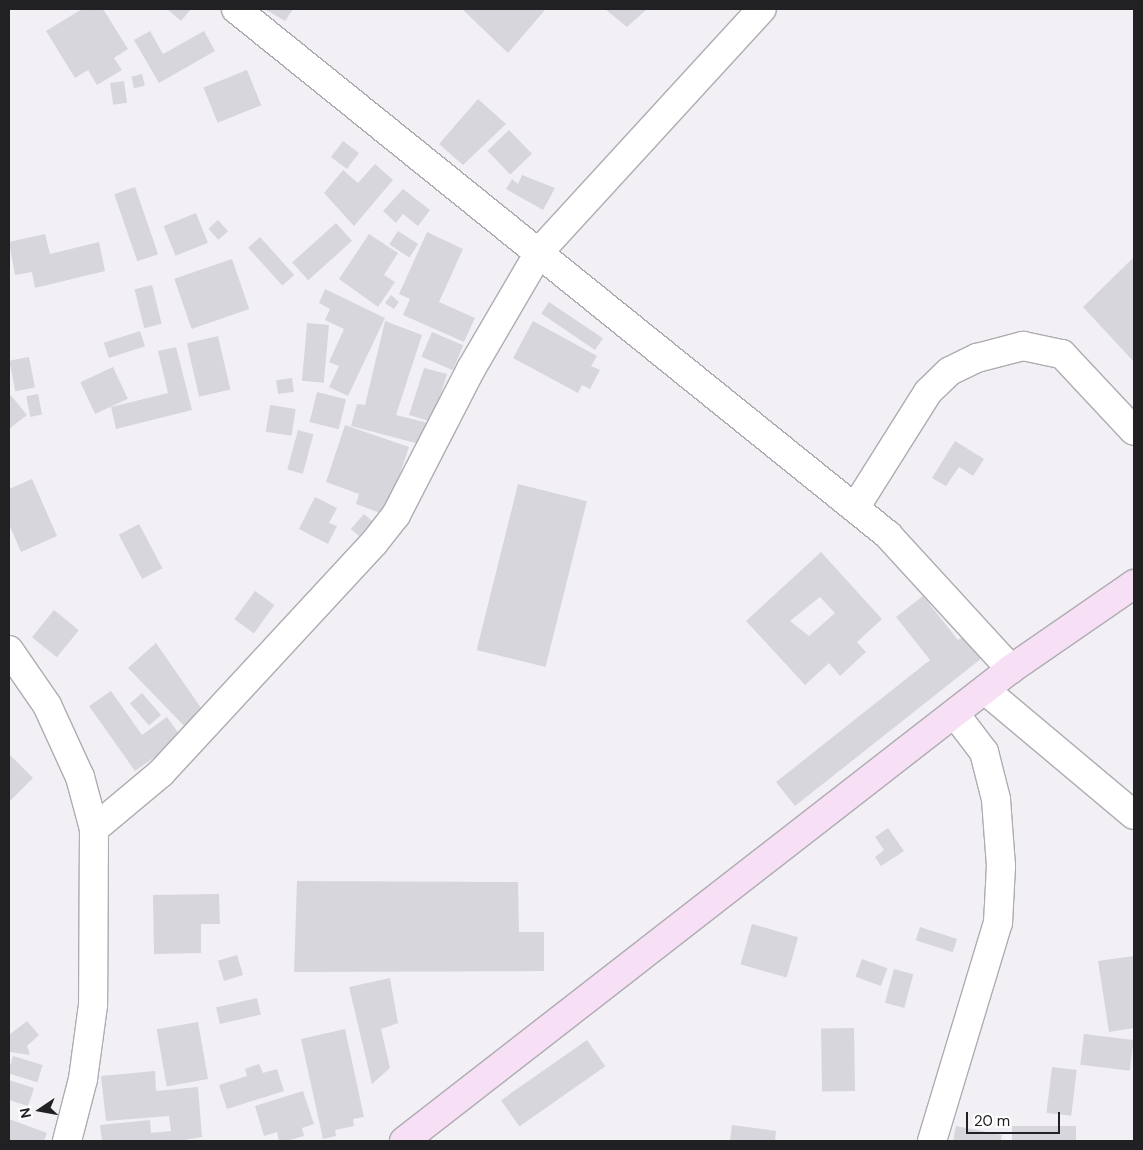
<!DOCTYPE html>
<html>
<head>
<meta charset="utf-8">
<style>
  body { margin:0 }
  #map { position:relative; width:1143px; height:1150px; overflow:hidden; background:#f2f0f5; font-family:"DM Sans",sans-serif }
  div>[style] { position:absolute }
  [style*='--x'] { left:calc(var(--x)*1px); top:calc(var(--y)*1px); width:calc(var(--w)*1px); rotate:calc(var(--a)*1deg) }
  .building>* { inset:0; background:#d6d6dc; transform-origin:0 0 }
  .roads { filter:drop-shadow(1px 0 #aeacb1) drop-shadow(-1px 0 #aeacb1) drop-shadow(0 1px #aeacb1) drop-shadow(0 -1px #aeacb1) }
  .street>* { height:28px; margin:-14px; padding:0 14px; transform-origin:14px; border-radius:14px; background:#fff }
  .secondary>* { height:28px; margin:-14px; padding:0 14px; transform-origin:14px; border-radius:14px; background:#f7dff5 }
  span { translate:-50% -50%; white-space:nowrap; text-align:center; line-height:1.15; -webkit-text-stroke:4px #fff; paint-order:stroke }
  .frame { position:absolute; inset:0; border:10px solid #212022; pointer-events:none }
  .north { position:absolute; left:15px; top:1085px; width:50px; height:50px; -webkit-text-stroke:4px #fff; paint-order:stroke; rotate:258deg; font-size:14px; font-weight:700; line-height:20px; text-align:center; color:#212022 }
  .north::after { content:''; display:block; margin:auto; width:18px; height:22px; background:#212022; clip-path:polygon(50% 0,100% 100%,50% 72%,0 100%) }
  .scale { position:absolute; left:966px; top:1112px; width:94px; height:22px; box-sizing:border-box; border:2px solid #212022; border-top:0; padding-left:6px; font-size:15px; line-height:18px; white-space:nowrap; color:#212022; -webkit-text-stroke:4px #fff; paint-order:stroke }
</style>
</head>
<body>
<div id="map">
  <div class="building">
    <i style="clip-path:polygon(82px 9px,103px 9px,128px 49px,114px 58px,122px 70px,97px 85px,88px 70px,75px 78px,46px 31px)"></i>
    <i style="clip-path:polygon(167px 9px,191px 9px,181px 21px)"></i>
    <i style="clip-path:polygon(265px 9px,293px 9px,285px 21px)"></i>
    <i style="clip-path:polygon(462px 9px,544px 9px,545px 10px,508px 53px)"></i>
    <i style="clip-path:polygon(605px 9px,647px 9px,627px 27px)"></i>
    <i style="clip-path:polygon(150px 31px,163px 54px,204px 31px,215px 51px,159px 83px,134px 40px)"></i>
    <i style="left:247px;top:70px;width:38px;height:47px;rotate:68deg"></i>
    <i style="left:142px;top:74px;width:12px;height:11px;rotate:76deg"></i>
    <i style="left:124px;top:81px;width:22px;height:14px;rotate:82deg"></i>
    <i style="clip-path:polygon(478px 99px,506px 124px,463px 165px,439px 144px)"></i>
    <i style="left:509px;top:130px;width:33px;height:30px;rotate:46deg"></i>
    <i style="left:343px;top:141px;width:20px;height:20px;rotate:37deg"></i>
    <i style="clip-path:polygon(375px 164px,393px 180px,354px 226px,324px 193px,343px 170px,358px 183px)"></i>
    <i style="clip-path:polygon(522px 175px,555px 188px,543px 210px,506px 189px,512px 179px,518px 184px)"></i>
    <i style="left:135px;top:187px;width:71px;height:22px;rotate:71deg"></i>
    <i style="clip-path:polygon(403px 189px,430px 210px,418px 226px,403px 214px,396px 223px,383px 211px)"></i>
    <i style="left:196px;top:213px;width:32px;height:35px;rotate:68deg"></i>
    <i style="left:218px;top:220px;width:15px;height:13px;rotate:48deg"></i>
    <i style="left:336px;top:223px;width:24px;height:59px;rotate:48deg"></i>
    <i style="left:398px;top:231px;width:24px;height:16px;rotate:33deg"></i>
    <i style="clip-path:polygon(427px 232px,463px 249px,439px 302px,475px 318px,464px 342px,403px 315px,410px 299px,399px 294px)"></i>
    <i style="clip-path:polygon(45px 234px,50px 254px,99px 242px,105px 271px,35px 288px,32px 272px,15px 275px,9px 242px)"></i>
    <i style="clip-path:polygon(369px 234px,398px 253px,384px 275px,395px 282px,378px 307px,339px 279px)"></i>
    <i style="left:260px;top:237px;width:51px;height:16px;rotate:48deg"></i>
    <i style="clip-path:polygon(1134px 257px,1134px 362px,1083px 307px)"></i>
    <i style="left:232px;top:259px;width:53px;height:61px;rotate:71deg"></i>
    <i style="left:152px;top:285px;width:40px;height:18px;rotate:76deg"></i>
    <i style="clip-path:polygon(325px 289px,385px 318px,348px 396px,329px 387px,339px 366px,329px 362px,344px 329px,325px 320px,330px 309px,319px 303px)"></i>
    <i style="clip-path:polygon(391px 295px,399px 302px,394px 309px,385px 303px)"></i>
    <i style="left:549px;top:302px;width:65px;height:14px;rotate:34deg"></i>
    <i style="clip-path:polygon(385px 321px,422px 335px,396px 415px,432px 424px,427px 446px,351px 426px,357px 404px,365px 405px)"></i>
    <i style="clip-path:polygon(533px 321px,597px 356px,591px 366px,600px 370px,590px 389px,582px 385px,578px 393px,513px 358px)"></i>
    <i style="left:307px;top:323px;width:22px;height:58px;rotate:5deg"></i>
    <i style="left:140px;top:331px;width:16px;height:38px;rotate:72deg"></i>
    <i style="left:432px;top:332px;width:34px;height:27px;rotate:23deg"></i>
    <i style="left:218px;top:336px;width:55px;height:32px;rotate:77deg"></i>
    <i style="clip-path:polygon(176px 347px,192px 410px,116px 429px,111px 407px,168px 393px,158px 351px)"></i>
    <i style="left:29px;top:357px;width:31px;height:20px;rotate:79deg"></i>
    <i style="left:113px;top:367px;width:35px;height:36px;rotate:65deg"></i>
    <i style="clip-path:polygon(424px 368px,447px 374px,436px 410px,439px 424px,409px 415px)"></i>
    <i style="left:292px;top:378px;width:14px;height:16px;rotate:82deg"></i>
    <i style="left:317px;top:392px;width:30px;height:31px;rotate:14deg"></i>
    <i style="clip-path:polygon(9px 393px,27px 415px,9px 429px)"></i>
    <i style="left:38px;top:394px;width:21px;height:12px;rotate:79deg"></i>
    <i style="left:270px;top:405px;width:26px;height:27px;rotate:9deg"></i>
    <i style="clip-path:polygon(345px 425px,409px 447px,386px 515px,356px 504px,359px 494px,326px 482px)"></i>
    <i style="left:298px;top:430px;width:16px;height:41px;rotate:15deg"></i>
    <i style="clip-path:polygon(955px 441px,984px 459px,973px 476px,959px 467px,946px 486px,932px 478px)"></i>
    <i style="clip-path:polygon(32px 479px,57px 536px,21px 552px,9px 524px,9px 489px)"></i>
    <i style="left:518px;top:484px;width:71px;height:171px;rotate:14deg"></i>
    <i style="clip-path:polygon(315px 497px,337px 508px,329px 523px,337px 526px,328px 544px,299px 529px)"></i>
    <i style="left:364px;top:514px;width:11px;height:20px;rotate:41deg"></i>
    <i style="left:139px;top:524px;width:50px;height:23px;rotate:62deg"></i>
    <i style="clip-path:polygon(evenodd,821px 552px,882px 619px,857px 642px,866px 652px,840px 676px,829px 663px,805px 685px,746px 621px,821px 552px,820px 597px,835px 613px,809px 636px,790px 621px,820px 597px)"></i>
    <i style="left:255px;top:591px;width:24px;height:35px;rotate:36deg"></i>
    <i style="clip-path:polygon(923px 596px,958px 640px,964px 636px,982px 658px,795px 806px,776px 782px,930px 660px,896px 617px)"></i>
    <i style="left:54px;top:610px;width:32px;height:35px;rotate:39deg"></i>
    <i style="clip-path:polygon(156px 643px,208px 718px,191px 733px,128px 668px)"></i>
    <i style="clip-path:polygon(111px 691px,142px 735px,167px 717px,182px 738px,135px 771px,89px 706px)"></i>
    <i style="left:142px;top:693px;width:29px;height:16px;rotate:49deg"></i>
    <i style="clip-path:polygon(9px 754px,33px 778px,9px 802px)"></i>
    <i style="clip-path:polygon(888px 828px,904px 851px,881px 866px,875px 857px,884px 850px,875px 837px)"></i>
    <i style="clip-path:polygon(297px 881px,518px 882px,519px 932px,544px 932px,544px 971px,294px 972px)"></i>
    <i style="clip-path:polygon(219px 894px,220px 924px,201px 924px,201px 953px,154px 954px,153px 895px)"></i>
    <i style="left:752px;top:924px;width:48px;height:42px;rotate:16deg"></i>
    <i style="left:920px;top:927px;width:39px;height:14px;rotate:18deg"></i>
    <i style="left:237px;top:955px;width:21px;height:20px;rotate:73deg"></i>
    <i style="clip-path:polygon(1134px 956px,1134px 1028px,1109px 1032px,1098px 961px)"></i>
    <i style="left:862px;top:959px;width:27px;height:19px;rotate:20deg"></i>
    <i style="left:894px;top:969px;width:20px;height:35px;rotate:15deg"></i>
    <i style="clip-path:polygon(390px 978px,398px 1023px,381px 1029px,390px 1068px,372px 1084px,349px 987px)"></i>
    <i style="left:257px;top:998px;width:17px;height:42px;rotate:77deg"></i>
    <i style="clip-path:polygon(27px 1021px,39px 1035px,27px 1046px,30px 1055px,10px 1052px,9px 1035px)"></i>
    <i style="left:198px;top:1022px;width:58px;height:42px;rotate:80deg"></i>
    <i style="left:854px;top:1028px;width:63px;height:33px;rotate:89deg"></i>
    <i style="clip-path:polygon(345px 1029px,364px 1117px,353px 1119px,354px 1126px,335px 1130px,336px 1136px,323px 1139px,301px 1039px)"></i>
    <i style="left:1084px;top:1034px;width:50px;height:31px;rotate:7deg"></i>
    <i style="left:587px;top:1040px;width:32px;height:105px;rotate:55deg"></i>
    <i style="left:13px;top:1056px;width:31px;height:18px;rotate:17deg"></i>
    <i style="clip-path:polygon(259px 1064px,263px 1073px,277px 1069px,284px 1091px,227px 1109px,219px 1085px,247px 1076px,245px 1069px)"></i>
    <i style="left:1052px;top:1067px;width:25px;height:46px;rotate:7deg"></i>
    <i style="clip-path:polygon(155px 1071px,156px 1091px,198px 1087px,202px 1137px,178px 1141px,102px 1141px,100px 1125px,150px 1120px,151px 1133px,171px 1131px,169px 1116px,106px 1121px,101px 1076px)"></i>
    <i style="clip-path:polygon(9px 1080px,34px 1088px,28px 1106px,9px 1100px)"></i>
    <i style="clip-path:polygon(303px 1091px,314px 1124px,302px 1128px,304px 1136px,286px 1141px,279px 1141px,277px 1132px,264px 1136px,255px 1106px)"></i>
    <i style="clip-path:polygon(9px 1119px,47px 1133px,44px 1141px,9px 1141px)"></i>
    <i style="clip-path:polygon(732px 1125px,776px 1131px,775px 1141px,730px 1141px)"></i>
    <i style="clip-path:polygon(956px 1126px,1002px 1135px,1001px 1141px,953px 1141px)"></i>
    <i style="left:1012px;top:1126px;width:64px;height:15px"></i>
  </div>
  <div class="roads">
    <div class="street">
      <i style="--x:236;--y:9;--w:838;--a:38.89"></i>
      <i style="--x:888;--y:535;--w:182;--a:47.5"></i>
      <i style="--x:855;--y:508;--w:137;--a:-57.8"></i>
      <i style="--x:928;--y:392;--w:30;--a:-44"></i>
      <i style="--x:950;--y:371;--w:30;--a:-26"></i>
      <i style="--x:977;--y:358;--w:48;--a:-14.6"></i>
      <i style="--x:1023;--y:346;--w:40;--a:12"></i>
      <i style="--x:1062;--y:354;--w:105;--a:46.9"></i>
      <i style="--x:9;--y:650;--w:67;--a:55.4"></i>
      <i style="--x:47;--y:705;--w:79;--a:65.4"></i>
      <i style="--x:80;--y:777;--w:54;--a:74.9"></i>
      <i style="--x:94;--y:829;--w:176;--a:90.3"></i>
      <i style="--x:93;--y:1005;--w:75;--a:97.7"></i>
      <i style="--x:83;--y:1079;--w:64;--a:104.5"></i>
      <i style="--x:985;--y:690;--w:194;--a:40"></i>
      <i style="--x:94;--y:829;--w:87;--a:-39.9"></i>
      <i style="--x:161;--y:773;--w:313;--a:-47.2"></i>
      <i style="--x:374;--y:543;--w:36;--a:-52"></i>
      <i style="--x:396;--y:515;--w:164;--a:-62.8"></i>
      <i style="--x:471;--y:369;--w:137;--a:-59.7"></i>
      <i style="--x:540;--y:251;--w:328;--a:-47.5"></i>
      <i style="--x:932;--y:1141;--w:228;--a:-73.2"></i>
      <i style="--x:998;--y:923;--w:57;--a:-87"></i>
      <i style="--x:1001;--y:866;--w:67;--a:-94.3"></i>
      <i style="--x:996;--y:799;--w:49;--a:-104.3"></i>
      <i style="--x:984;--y:752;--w:48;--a:-127.3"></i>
    </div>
    <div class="secondary">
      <i style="--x:404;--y:1141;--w:769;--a:-37.87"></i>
      <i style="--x:1011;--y:669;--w:150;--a:-34.6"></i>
    </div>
  </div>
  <div class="frame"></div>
  <div class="north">N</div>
  <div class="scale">20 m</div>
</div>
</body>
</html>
